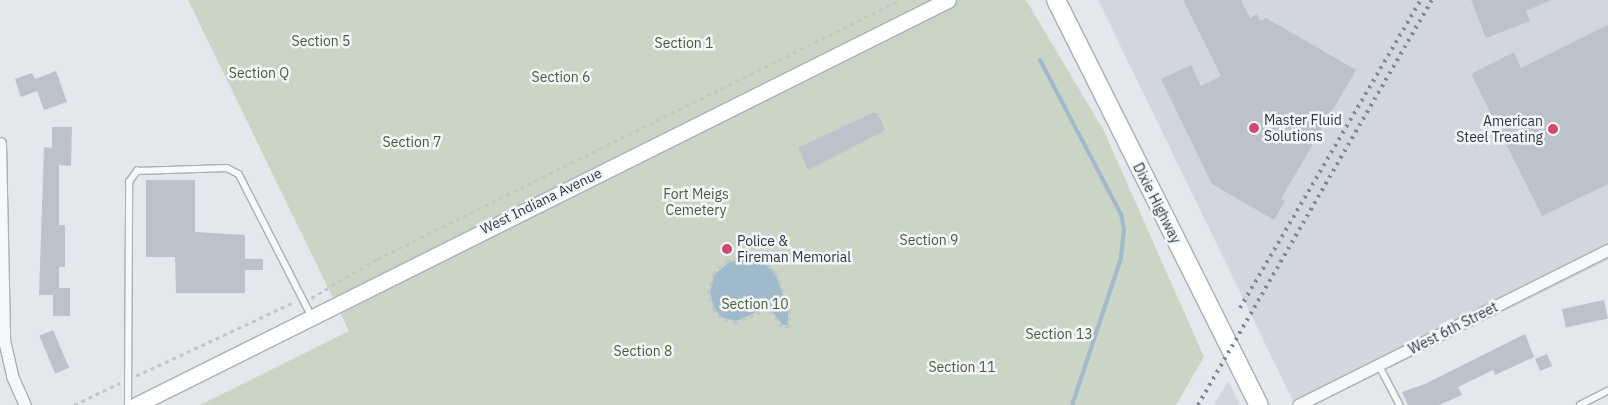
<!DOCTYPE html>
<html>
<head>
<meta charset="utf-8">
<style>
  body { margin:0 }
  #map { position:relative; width:1608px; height:405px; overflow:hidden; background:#e4e8ec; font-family:"IBM Plex Sans",sans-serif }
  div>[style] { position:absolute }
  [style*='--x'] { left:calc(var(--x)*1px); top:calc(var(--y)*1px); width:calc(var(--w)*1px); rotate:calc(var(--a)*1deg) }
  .built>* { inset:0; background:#d2d7dd }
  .green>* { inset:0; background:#cbd5c5 }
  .water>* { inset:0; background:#9fbacb }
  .stream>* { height:4px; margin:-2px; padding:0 2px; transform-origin:2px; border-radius:2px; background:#9fbacb }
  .building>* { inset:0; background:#bbc2c9; transform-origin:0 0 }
  .path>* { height:2.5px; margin-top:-1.25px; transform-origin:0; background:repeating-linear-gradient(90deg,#c2c6cb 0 4px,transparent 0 8px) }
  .roads { filter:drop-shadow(1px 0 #a9b0b6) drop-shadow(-1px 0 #a9b0b6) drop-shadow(0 1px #a9b0b6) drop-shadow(0 -1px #a9b0b6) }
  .lane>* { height:5.5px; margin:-2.75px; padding:0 2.75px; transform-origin:2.75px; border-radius:2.75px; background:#f7f8fa }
  .street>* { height:11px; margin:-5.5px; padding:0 5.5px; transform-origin:5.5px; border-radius:5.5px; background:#f7f8fa }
  .secondary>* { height:15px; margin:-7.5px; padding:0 7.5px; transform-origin:7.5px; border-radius:7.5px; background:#fff }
  .primary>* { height:18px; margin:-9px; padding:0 9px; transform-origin:9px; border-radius:9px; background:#fff }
  .rail>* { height:4px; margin-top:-2px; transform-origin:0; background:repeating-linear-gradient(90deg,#7d8995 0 2.5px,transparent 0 7.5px) }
  .dots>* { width:14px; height:14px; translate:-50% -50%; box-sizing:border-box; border:2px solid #f4f6f9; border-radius:50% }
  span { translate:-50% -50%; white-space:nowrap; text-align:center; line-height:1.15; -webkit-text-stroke:5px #f4f6f9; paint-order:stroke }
  .park-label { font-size:14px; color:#456038 }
  .poi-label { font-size:14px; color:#2b3844 }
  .left { translate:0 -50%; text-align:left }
  .right { translate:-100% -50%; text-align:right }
  .street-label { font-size:14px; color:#2b3844 }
</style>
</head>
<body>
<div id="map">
  <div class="built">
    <i style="clip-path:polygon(1098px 0,1608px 0,1608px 260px,1315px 405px,1295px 405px)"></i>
    <i style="clip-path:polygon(1228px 381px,1240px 405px,1214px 405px)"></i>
  </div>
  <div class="green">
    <i style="clip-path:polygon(188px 0,1026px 0,1104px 131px,1204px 357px,1176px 405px,200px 405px,349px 331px)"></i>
  </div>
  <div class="water">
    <i style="clip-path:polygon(747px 257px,762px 260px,775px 273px,788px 309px,788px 325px,783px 325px,768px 307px,736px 321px,721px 317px,714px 308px,710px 293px,714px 275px,728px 263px)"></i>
  </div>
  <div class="stream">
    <i style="--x:1040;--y:60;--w:174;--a:62.3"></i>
    <i style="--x:1121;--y:214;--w:15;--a:79"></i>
    <i style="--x:1124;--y:229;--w:29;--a:96"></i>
    <i style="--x:1121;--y:258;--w:155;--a:108.4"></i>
  </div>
  <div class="building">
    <i style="clip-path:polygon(1183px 0,1241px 0,1250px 18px,1257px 14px,1260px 21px,1266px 18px,1356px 70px,1281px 199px,1285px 201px,1274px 220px,1212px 184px,1161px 79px,1191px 65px,1201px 86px,1221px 76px)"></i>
    <i style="clip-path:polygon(1471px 0,1551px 0,1526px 11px,1530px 21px,1486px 38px)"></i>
    <i style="clip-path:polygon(1608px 25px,1608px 184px,1542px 216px,1471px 74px,1514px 52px,1521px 68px)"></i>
    <i style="clip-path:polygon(56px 71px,67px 102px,44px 110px,37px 91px,21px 97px,15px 79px,32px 73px,35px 79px)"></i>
    <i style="clip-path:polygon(872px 113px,877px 113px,885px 129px,882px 132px,808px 170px,798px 148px)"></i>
    <i style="clip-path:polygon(52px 127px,72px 127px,71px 166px,59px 165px,59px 225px,65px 225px,65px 267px,59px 267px,59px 288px,70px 288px,70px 316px,53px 316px,53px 295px,39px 295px,44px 147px,52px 148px)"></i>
    <i style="clip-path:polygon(146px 180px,195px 180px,195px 232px,245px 235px,245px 259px,263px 259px,263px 270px,245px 270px,245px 293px,176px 293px,175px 257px,146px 257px)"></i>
    <i style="left:1604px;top:300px;width:19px;height:43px;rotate:78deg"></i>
    <i style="left:53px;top:330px;width:41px;height:15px;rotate:67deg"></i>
    <i style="clip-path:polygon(1525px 334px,1534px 357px,1495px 375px,1493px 370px,1458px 387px,1462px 395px,1439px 405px,1408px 405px,1402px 392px,1425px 384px)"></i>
    <i style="left:1547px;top:354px;width:13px;height:13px;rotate:67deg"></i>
  </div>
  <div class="path">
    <i style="--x:742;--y:256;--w:20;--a:9"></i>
    <i style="--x:762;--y:259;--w:20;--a:45"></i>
    <i style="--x:776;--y:273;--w:39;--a:69"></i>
    <i style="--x:790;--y:309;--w:18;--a:93"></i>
    <i style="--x:789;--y:327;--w:7;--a:180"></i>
    <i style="--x:782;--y:327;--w:23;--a:-128"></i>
    <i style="--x:768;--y:309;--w:35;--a:156"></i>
    <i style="--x:736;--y:323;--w:17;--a:-163"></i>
    <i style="--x:720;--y:318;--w:11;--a:-128"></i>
    <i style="--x:713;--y:309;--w:17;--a:-107"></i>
    <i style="--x:708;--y:293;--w:20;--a:-75"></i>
    <i style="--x:713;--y:274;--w:19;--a:-43"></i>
    <i style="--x:727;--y:261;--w:16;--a:-18"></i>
    <i style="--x:311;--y:298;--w:77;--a:-30.6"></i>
    <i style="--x:377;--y:259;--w:584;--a:-26.35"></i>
    <i style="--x:136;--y:376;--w:174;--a:-25.1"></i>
    <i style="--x:74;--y:405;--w:51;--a:-25.6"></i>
  </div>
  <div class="roads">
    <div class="lane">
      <i style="--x:1379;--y:365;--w:45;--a:62.3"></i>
      <i style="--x:128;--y:405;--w:223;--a:-89.7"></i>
      <i style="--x:129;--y:182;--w:14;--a:-54"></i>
      <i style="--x:137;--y:171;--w:90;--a:-1.9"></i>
      <i style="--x:227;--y:168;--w:13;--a:27"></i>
      <i style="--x:239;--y:174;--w:158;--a:62.9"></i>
      <i style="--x:1580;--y:405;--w:31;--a:-27"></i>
    </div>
    <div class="street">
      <i style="--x:0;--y:143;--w:197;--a:88.8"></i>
      <i style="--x:4;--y:340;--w:37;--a:77"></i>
      <i style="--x:12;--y:376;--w:32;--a:66"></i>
      <i style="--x:1298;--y:405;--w:347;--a:-26.6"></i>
    </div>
    <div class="secondary">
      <i style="--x:136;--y:405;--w:907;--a:-26.51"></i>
    </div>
    <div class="primary">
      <i style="--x:1056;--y:0;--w:453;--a:63.4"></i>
    </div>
  </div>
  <div class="rail">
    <i style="--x:1240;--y:308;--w:357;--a:-59.6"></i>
    <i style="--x:1198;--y:405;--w:468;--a:-60"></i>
  </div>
  <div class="dots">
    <i style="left:1254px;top:128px;background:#ce4b70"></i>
    <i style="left:1553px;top:129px;background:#ce4b70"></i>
    <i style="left:727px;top:249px;background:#ce4b70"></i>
  </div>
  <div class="park-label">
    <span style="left:321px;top:41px">Section 5</span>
    <span style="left:684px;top:43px">Section 1</span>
    <span style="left:259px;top:73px">Section Q</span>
    <span style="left:561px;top:77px">Section 6</span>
    <span style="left:412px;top:142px">Section 7</span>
    <span style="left:696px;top:202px">Fort Meigs<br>Cemetery</span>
    <span style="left:929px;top:240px">Section 9</span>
    <span style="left:755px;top:304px">Section 10</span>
    <span style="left:1059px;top:334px">Section 13</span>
    <span style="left:643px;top:351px">Section 8</span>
    <span style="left:962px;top:367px">Section 11</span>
  </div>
  <div class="poi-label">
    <span class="left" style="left:1264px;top:128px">Master Fluid<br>Solutions</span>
    <span class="right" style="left:1543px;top:129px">American<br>Steel Treating</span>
    <span class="left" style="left:737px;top:249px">Police &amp;<br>Fireman Memorial</span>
  </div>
  <div class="street-label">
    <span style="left:541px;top:201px;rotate:-26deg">West Indiana Avenue</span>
    <span style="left:1157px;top:203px;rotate:63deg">Dixie Highway</span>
    <span style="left:1453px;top:328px;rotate:-27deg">West 6th Street</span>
  </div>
</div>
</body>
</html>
